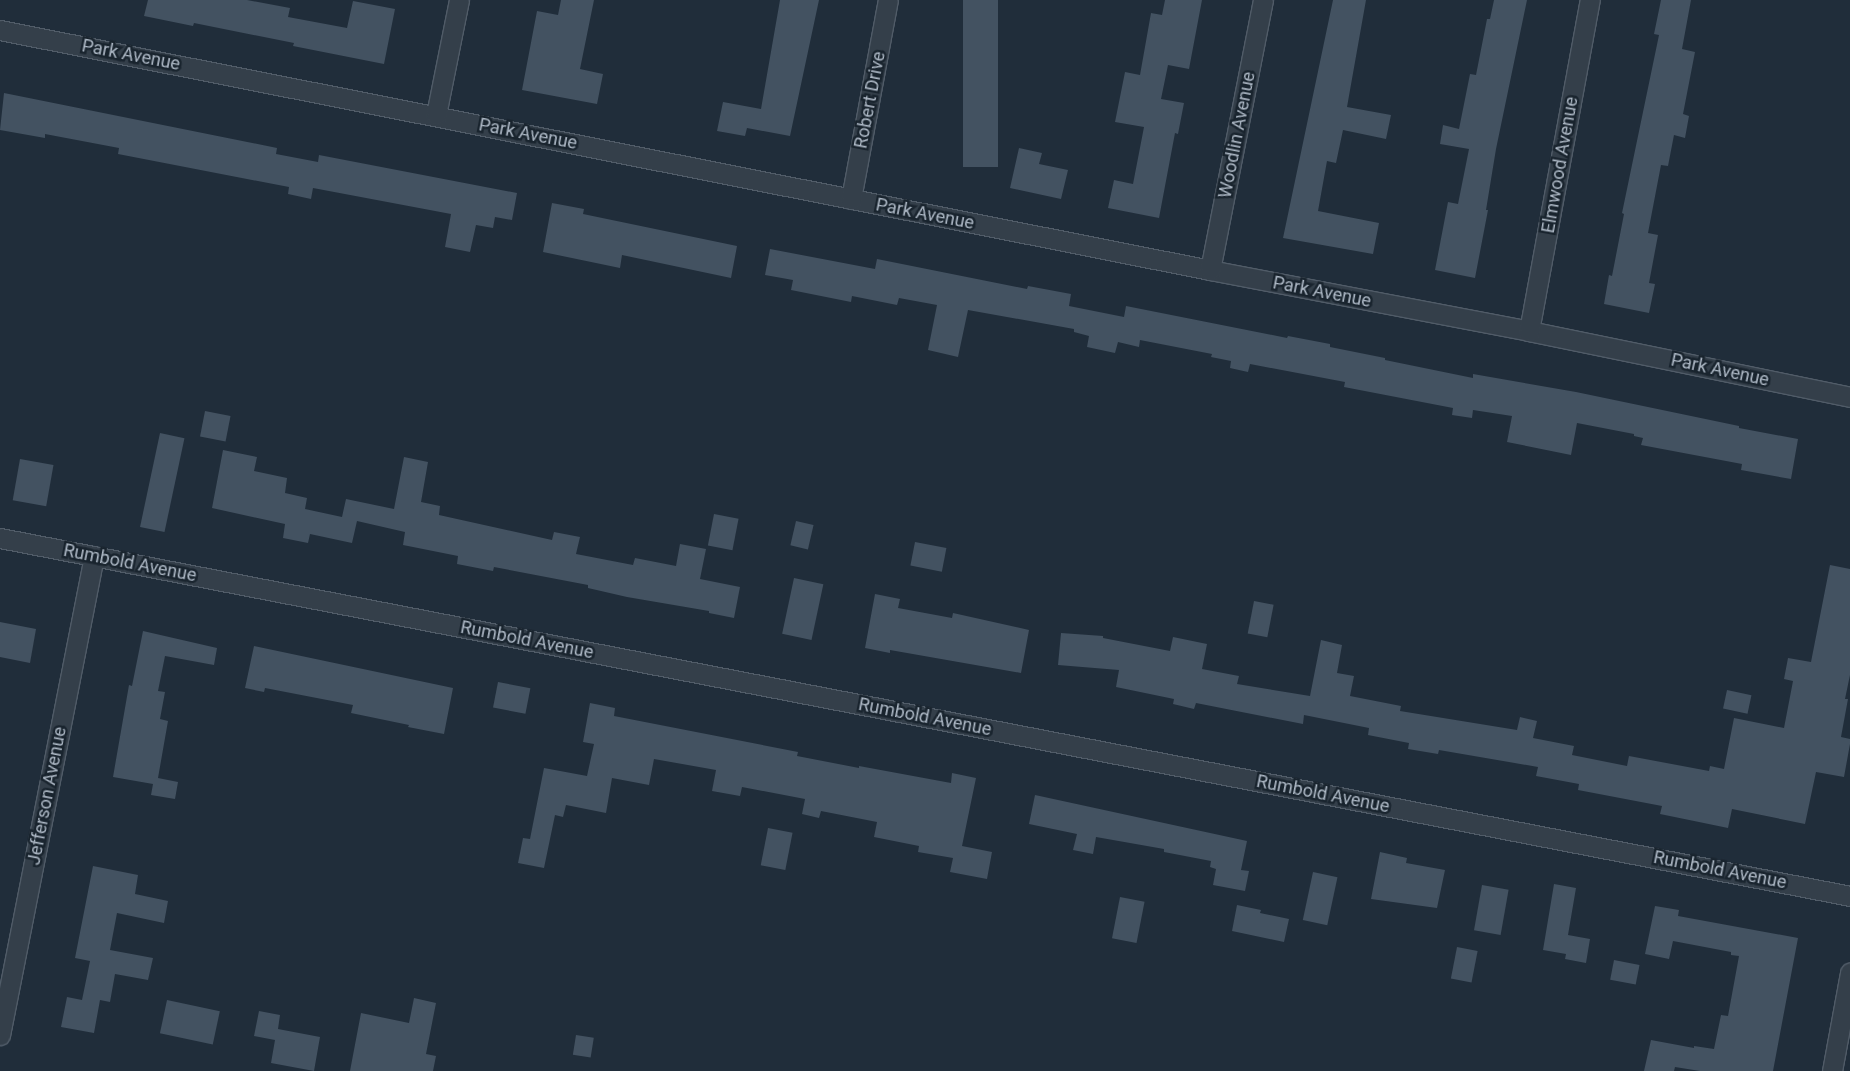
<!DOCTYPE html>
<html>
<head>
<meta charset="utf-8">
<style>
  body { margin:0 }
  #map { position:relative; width:1850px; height:1071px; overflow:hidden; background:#202d3a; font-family:Roboto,sans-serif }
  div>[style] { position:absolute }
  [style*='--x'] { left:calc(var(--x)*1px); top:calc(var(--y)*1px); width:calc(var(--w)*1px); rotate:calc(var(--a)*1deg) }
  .building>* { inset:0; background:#435261; transform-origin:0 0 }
  .roads { filter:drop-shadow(1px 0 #515c68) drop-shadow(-1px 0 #515c68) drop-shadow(0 1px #515c68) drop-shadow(0 -1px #515c68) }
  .street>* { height:19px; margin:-9.5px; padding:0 9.5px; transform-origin:9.5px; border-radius:9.5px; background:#343f4a }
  span { translate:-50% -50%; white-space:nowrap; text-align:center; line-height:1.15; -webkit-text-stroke:5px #19242e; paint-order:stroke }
  .street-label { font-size:18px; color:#aeb9c6 }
</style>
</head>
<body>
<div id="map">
  <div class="building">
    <i style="clip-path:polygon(148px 0,247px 0,290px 8px,288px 17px,347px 28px,353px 1px,395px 9px,384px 64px,293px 46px,294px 43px,194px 23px,193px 26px,144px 16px)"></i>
    <i style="clip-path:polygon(561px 0,594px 0,580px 69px,603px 74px,597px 104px,522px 90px,537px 11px,558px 15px)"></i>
    <i style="clip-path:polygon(780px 0,819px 0,790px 136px,747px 128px,745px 136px,717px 131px,723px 102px,761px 109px)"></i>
    <i style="left:963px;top:0;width:35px;height:167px"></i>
    <i style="clip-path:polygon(1165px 0,1202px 0,1189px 69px,1168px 65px,1161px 99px,1184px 103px,1178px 134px,1175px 133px,1159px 218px,1108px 208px,1114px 180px,1133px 184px,1144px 127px,1115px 122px,1125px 72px,1140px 75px,1151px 13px,1162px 15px)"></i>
    <i style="clip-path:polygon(1333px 0,1366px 0,1347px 107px,1391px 115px,1386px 139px,1343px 130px,1336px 163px,1327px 161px,1318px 211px,1379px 223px,1373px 254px,1283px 238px)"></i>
    <i style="clip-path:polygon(1494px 0,1527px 0,1496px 149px,1486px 210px,1488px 210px,1475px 278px,1435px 270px,1448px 202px,1458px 204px,1469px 149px,1440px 144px,1443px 125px,1459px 129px,1470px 74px,1476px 75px,1487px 19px,1490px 19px)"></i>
    <i style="clip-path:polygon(1661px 0,1691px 0,1682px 49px,1695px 52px,1683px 114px,1689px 116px,1685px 138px,1674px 135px,1668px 166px,1661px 165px,1648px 233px,1658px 235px,1649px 283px,1655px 284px,1649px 313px,1604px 304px,1609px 275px,1612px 276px,1624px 214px,1622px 213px,1659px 35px,1654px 34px)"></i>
    <i style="clip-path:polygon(4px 93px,277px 148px,276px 154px,318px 162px,319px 155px,517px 193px,512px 220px,495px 217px,493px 228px,476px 225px,470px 252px,445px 247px,451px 214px,313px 188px,311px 199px,288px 194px,289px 187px,118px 154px,119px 148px,45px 134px,45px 138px,0 130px)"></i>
    <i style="clip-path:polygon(1019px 148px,1042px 153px,1039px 164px,1068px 170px,1061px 199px,1010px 188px)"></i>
    <i style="clip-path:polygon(552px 203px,584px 209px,583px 214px,737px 246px,731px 278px,622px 255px,620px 268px,543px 252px)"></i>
    <i style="clip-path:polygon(770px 249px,875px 269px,877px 259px,1027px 289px,1028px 286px,1071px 294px,1069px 306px,1124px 317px,1126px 306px,1287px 338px,1288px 336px,1330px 344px,1330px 347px,1385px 358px,1385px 360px,1473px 378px,1473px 374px,1576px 392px,1739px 426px,1739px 428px,1798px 439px,1791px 479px,1741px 470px,1742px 464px,1641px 445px,1643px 438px,1634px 436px,1634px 434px,1577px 423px,1571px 455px,1507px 442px,1512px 416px,1473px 410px,1472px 418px,1452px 415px,1453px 408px,1344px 387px,1345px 382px,1250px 364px,1248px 372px,1230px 368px,1231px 361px,1211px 357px,1212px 354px,1140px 340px,1139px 347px,1118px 342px,1115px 353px,1087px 347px,1089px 336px,1074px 332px,1074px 329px,968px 310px,958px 357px,928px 350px,937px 305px,899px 298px,897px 305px,852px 296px,851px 302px,791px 290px,793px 280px,765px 275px)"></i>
    <i style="left:205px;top:411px;width:26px;height:26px;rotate:11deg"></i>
    <i style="left:160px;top:433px;width:25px;height:96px;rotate:12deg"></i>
    <i style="clip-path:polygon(223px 450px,257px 457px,254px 471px,287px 478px,285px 493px,307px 498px,305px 509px,342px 517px,346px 499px,394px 509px,404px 457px,428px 462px,421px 502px,440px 506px,439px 515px,552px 540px,554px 532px,580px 537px,576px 554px,633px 565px,635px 558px,676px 566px,680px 544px,706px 549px,700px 579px,740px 587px,734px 618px,709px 613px,709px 611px,627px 597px,588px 588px,588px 585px,494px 567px,493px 571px,457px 564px,458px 556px,403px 545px,405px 532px,357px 521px,352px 543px,310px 534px,308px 543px,283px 538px,285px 524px,212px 508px)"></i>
    <i style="left:20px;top:459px;width:34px;height:42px;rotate:10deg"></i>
    <i style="left:714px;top:514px;width:25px;height:32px;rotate:11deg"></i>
    <i style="left:796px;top:521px;width:18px;height:25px;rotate:13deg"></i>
    <i style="left:915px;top:542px;width:32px;height:24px;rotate:11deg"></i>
    <i style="clip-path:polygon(1830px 565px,1850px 569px,1850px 675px,1845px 699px,1848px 699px,1841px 737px,1850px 739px,1850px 744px,1844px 777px,1816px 772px,1805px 824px,1732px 809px,1728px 828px,1699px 822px,1660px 814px,1662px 806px,1578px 790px,1579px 784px,1536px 776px,1538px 767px,1439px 750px,1438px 754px,1408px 749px,1409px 743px,1368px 735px,1369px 728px,1304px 715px,1303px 724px,1196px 703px,1194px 709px,1173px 704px,1174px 699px,1116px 687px,1119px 670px,1058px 665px,1061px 633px,1103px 636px,1103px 638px,1170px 651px,1173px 637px,1207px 644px,1202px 669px,1239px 676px,1237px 684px,1310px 696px,1321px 640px,1342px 645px,1337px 673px,1354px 676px,1350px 696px,1401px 706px,1400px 711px,1517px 730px,1520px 717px,1537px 721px,1533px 738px,1574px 746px,1572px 755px,1627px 766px,1629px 756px,1709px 771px,1710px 766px,1724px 769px,1734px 718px,1784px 728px,1793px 681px,1784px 679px,1788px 658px,1811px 662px)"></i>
    <i style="left:794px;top:578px;width:30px;height:57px;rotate:12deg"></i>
    <i style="clip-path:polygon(875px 594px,900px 599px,898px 608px,952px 618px,953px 613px,1029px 630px,1021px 673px,890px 650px,890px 653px,865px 648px)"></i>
    <i style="left:1254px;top:601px;width:20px;height:33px;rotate:11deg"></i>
    <i style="clip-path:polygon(0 622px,36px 629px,30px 663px,0 657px)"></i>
    <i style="clip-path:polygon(143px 631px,217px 648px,214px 665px,165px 656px,158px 691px,165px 692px,160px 719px,168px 721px,158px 778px,178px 782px,175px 799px,151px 795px,153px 784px,113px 777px,129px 685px,132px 686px)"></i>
    <i style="clip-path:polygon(254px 646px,453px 688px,444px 734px,408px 727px,409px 725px,351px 713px,353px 705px,265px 688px,264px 692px,245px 688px)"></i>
    <i style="left:498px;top:682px;width:33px;height:26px;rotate:11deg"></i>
    <i style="left:1727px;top:690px;width:25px;height:19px;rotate:12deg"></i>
    <i style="clip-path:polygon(590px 703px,615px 708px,614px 716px,798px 752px,797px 756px,859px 768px,859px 766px,951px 783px,952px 773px,976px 778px,962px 846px,992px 852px,987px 879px,950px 872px,953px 858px,918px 852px,919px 846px,874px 837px,877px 822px,821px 811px,819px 818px,802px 814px,805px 799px,742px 787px,740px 796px,712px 791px,716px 770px,654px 759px,649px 785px,612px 778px,606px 813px,566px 805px,563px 817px,555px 815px,544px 868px,518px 863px,523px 838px,530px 839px,544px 768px,587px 776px,594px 744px,583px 742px)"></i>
    <i style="clip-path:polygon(1035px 795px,1247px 841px,1241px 870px,1249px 871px,1245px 891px,1213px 885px,1216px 869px,1210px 867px,1211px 861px,1164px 852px,1164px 849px,1096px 837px,1093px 854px,1073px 850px,1077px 834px,1029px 824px)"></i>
    <i style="left:768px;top:828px;width:25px;height:38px;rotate:11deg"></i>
    <i style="clip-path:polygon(1380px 852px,1407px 858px,1406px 863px,1445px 870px,1437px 908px,1371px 899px)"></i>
    <i style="clip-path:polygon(93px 866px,138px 875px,135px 894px,168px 901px,164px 923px,117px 913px,110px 950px,153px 958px,148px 980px,115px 974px,110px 1002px,100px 1000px,94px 1033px,61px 1027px,67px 997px,82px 1000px,90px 961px,75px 958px)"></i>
    <i style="left:1313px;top:872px;width:25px;height:49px;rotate:12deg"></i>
    <i style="clip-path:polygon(1554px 884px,1576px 888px,1568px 935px,1590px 939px,1586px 963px,1565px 959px,1566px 954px,1543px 950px)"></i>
    <i style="left:1482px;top:885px;width:27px;height:46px;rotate:10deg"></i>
    <i style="left:1120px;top:897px;width:25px;height:42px;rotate:11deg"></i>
    <i style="clip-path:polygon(1237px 905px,1261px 910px,1260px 913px,1289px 919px,1284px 942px,1232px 931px)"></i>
    <i style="clip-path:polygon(1655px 906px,1679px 910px,1678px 916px,1798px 938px,1773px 1071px,1700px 1071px,1675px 1067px,1674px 1071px,1644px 1071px,1651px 1040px,1694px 1048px,1694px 1046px,1714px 1049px,1721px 1015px,1728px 1016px,1739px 956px,1731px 955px,1731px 952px,1673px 941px,1669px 959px,1645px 954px)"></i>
    <i style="left:1457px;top:947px;width:21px;height:32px;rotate:11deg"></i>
    <i style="left:1614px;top:960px;width:26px;height:20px;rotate:11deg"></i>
    <i style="clip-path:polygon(414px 998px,436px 1003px,426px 1054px,436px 1056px,433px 1071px,350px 1071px,361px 1013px,409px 1023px)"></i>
    <i style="left:167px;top:1000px;width:54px;height:34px;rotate:12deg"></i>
    <i style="clip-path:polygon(259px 1011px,280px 1015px,278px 1029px,320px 1037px,314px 1071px,271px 1063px,275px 1040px,254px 1036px)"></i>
    <i style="left:576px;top:1035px;width:18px;height:20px;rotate:9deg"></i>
  </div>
  <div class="roads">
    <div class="street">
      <i style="--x:0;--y:30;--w:1234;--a:11.22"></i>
      <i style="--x:1210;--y:270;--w:325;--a:10.8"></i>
      <i style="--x:1529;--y:331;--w:328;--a:11.6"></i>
      <i style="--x:436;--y:115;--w:117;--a:-78.7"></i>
      <i style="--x:851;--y:199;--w:202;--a:-79.5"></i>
      <i style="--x:1210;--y:270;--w:275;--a:-78.9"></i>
      <i style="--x:1529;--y:331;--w:337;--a:-79.6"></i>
      <i style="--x:0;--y:538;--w:1884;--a:10.95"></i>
      <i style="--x:0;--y:1035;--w:488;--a:-78.9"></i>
      <i style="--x:1832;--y:1071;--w:100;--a:-79.6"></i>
    </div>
  </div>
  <div class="street-label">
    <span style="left:131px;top:55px;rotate:11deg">Park Avenue</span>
    <span style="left:870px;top:100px;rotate:-79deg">Robert Drive</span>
    <span style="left:528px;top:134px;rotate:11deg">Park Avenue</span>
    <span style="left:1237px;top:135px;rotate:-79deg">Woodlin Avenue</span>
    <span style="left:1560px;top:165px;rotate:-80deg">Elmwood Avenue</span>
    <span style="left:925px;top:214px;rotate:11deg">Park Avenue</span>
    <span style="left:1322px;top:292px;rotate:11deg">Park Avenue</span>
    <span style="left:1720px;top:370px;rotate:12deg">Park Avenue</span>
    <span style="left:130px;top:563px;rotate:11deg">Rumbold Avenue</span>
    <span style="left:527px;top:640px;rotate:11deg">Rumbold Avenue</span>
    <span style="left:925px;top:717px;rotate:11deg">Rumbold Avenue</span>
    <span style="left:1323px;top:794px;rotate:11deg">Rumbold Avenue</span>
    <span style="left:47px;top:796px;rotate:-79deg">Jefferson Avenue</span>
    <span style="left:1720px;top:870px;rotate:11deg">Rumbold Avenue</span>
  </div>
</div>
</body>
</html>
